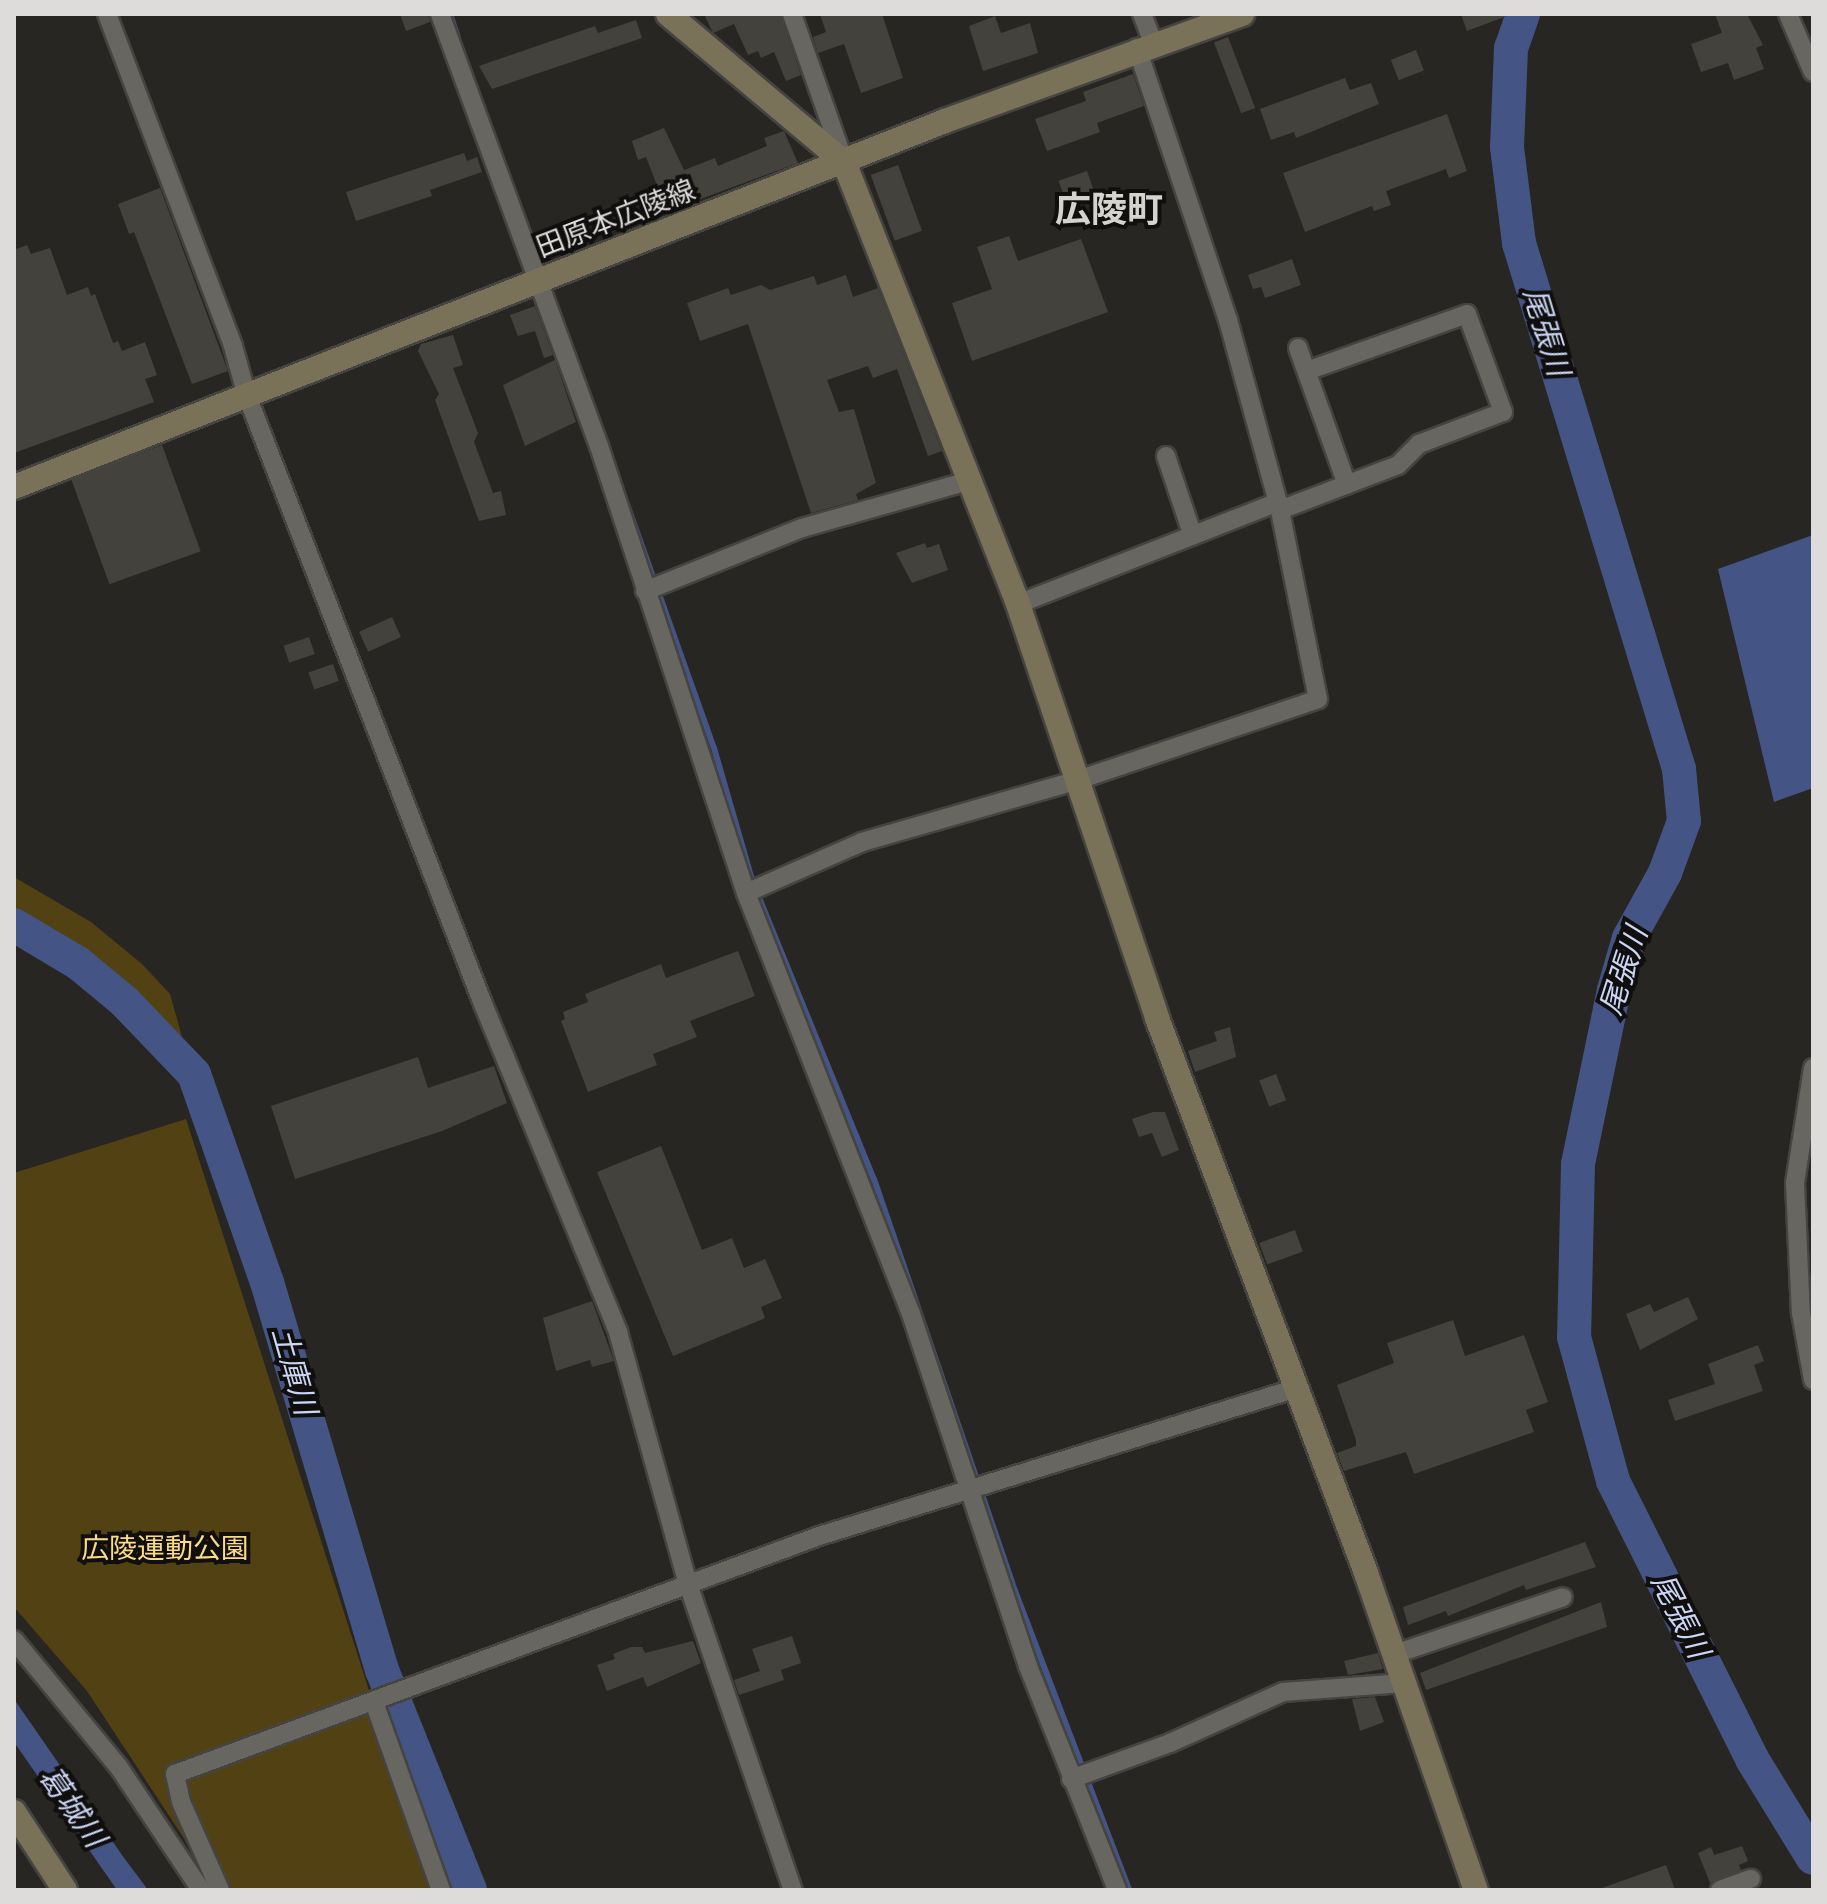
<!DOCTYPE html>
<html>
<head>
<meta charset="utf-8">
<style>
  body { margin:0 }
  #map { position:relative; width:1827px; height:1904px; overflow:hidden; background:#282622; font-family:"Roboto Condensed","Noto Sans JP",sans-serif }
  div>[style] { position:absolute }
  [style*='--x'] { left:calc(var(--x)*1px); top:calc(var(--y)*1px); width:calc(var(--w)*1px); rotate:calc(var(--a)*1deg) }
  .green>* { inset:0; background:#514113 }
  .water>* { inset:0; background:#445484 }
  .stream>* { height:6px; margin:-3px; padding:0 3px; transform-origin:3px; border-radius:3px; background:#445484 }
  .river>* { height:34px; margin:-17px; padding:0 17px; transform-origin:17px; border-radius:17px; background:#445484 }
  .building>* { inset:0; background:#44423d; transform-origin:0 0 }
  .roads { filter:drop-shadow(2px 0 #454441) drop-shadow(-2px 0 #454441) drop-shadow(0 2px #454441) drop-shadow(0 -2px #454441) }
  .street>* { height:18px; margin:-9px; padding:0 9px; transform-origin:9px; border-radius:9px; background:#676661 }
  .secondary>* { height:24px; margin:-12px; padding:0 12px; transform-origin:12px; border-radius:12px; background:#7a7159 }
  span { translate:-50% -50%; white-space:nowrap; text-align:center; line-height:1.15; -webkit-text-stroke:8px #100f0d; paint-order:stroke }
  .street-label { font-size:28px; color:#dddcda }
  .park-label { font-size:28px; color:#fada83 }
  .water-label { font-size:30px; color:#cbd6f6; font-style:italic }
  .district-label { font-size:36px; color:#d5d3ce; font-weight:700 }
  .frame { position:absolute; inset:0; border:16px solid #dddcda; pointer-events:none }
</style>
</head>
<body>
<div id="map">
  <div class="green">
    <i style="clip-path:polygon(14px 877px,91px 922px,142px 964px,170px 994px,182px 1037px,86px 949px,14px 909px)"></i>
    <i style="clip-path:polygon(186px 1119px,373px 1703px,451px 1890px,218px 1890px,87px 1691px,14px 1607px,14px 1173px)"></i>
  </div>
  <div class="water">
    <i style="clip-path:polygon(1813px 535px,1813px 788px,1774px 802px,1718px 569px)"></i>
    <i style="clip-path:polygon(14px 1699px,122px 1855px,148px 1890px,117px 1890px,14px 1742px)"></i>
  </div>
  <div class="stream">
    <i style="--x:450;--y:14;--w:24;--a:71"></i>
    <i style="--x:627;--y:504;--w:259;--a:70.4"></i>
    <i style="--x:714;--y:748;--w:141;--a:73.9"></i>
    <i style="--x:753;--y:883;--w:320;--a:67.8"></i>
    <i style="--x:874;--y:1179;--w:427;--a:71.1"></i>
    <i style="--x:1012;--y:1583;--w:329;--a:69.1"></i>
  </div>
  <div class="river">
    <i style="--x:1523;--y:14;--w:36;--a:109"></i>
    <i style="--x:1511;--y:48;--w:99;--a:92.3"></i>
    <i style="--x:1507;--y:147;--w:97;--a:82.9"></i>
    <i style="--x:1519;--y:243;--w:550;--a:73.08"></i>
    <i style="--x:1679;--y:769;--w:52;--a:84.5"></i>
    <i style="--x:1684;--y:821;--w:55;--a:110.1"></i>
    <i style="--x:1665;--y:873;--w:74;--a:119"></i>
    <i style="--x:1629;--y:938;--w:54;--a:106.1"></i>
    <i style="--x:1614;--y:990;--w:178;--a:101.7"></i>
    <i style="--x:1578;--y:1164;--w:173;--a:91.3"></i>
    <i style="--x:1574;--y:1337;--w:149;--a:74.8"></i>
    <i style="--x:1613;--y:1481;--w:311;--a:63.4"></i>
    <i style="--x:1752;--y:1759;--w:116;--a:58.4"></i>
    <i style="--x:14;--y:925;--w:74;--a:30.7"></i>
    <i style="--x:78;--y:963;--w:60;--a:39.6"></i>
    <i style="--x:124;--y:1001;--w:101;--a:46.2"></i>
    <i style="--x:194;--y:1074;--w:220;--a:70.7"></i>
    <i style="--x:267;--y:1282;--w:405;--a:73.5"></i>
    <i style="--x:382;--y:1670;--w:237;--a:68.2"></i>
  </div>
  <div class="building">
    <i style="clip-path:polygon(400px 14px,428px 14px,430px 22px,406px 31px)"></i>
    <i style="clip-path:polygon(704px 14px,780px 14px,801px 75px,786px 81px,774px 52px,761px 58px,758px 51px,748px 55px,734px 24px,713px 33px)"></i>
    <i style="clip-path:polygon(820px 14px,882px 14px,903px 78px,861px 93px,844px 44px,818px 53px,813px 37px,826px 32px)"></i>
    <i style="clip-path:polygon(1461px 14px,1507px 14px,1507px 16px,1467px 31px)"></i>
    <i style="clip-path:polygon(1715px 14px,1747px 14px,1763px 45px,1756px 48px,1764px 69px,1734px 80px,1728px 63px,1701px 72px,1691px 44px,1722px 33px)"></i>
    <i style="clip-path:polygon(995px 16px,1001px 33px,1030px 23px,1038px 53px,983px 71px,969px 26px)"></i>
    <i style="clip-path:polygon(636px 20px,642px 38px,492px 89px,479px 66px,595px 26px,598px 33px)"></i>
    <i style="left:1228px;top:37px;width:76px;height:15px;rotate:69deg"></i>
    <i style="left:1416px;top:50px;width:22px;height:27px;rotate:69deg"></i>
    <i style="clip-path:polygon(1133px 74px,1144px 106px,1097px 123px,1100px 132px,1047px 151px,1035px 119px,1086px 101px,1083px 92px)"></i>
    <i style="clip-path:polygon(1345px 78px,1350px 90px,1371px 83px,1379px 104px,1296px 138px,1294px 132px,1271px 140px,1260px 109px)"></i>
    <i style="clip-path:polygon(1447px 114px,1467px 171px,1449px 178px,1446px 169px,1386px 191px,1391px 205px,1374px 211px,1372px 206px,1305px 232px,1283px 173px)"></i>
    <i style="clip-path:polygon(664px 128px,684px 170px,715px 158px,718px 166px,767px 146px,764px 138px,784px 131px,798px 163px,660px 214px,657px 206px,647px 210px,641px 195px,658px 188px,646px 157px,638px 160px,632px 141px)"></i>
    <i style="clip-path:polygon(464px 153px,467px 161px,477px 157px,482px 172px,430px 190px,432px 196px,356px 221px,346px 192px)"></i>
    <i style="left:898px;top:165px;width:70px;height:29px;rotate:70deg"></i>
    <i style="left:1087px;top:171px;width:28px;height:30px;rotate:71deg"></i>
    <i style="clip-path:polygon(160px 188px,228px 371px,192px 384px,134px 232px,129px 234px,118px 204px)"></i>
    <i style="clip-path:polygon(1009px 236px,1018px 261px,1081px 239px,1108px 312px,972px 361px,952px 303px,992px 289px,977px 247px)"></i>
    <i style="clip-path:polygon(27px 245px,31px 254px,50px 248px,67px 295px,88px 287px,91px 296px,95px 294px,113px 343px,118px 341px,122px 351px,145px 342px,157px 375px,145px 379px,154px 402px,14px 453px,14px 250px)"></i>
    <i style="clip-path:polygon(1292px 259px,1301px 285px,1265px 298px,1261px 287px,1253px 289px,1248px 275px)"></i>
    <i style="clip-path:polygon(846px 275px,853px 297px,878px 288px,942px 451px,928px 456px,897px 369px,873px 378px,868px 366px,827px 380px,839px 412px,854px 409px,876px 483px,856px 494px,858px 500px,811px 513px,748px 324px,700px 341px,687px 303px,728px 288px,731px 295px,761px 285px,770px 290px,814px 276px,817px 285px)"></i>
    <i style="clip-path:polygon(535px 306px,553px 355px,544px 358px,535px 331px,518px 336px,510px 315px)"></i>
    <i style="clip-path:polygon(453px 335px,463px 365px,453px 368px,478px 433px,474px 442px,493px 493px,501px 491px,506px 515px,479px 521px,435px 400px,439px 394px,418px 351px,421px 344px)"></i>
    <i style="clip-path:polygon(555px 360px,576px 422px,525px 446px,503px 385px)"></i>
    <i style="left:162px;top:445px;width:113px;height:97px;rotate:70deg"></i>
    <i style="clip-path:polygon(925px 543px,927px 548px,939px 544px,948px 570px,912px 583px,896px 553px)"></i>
    <i style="left:392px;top:617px;width:22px;height:36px;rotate:66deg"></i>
    <i style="left:309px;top:637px;width:18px;height:27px;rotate:71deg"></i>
    <i style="left:333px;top:664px;width:18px;height:26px;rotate:71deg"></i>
    <i style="clip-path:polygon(738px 951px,755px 996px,690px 1021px,697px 1037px,653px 1054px,657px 1065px,588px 1092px,561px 1021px,565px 1019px,563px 1012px,588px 1002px,585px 994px,661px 964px,666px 978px)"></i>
    <i style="clip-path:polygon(1230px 1027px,1236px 1057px,1195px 1072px,1188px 1051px,1217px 1041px,1214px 1032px)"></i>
    <i style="clip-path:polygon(418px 1057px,428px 1088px,494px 1066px,507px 1103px,442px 1131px,295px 1179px,271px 1106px)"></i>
    <i style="left:1276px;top:1074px;width:28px;height:18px;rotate:69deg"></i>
    <i style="clip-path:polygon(1153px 1112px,1165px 1112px,1179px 1150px,1162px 1157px,1152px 1133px,1139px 1137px,1132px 1119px)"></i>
    <i style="clip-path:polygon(661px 1146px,702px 1250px,732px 1238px,744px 1268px,765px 1259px,782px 1298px,761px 1307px,765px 1318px,673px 1356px,597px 1172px)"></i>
    <i style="left:1295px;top:1230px;width:23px;height:38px;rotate:70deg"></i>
    <i style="clip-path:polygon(1688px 1297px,1698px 1319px,1640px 1350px,1626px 1314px,1650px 1304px,1654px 1312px)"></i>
    <i style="clip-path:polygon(592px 1301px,614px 1361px,592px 1367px,590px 1360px,556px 1371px,543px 1318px)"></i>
    <i style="clip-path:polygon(1453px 1320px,1465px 1356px,1524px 1335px,1548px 1402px,1526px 1410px,1534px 1432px,1414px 1474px,1406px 1452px,1344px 1471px,1337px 1453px,1356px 1446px,1356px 1440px,1337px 1385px,1394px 1363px,1387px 1343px)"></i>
    <i style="clip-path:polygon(1758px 1345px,1764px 1361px,1754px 1365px,1763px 1391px,1675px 1421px,1668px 1400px,1715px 1384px,1708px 1364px)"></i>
    <i style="clip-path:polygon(1585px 1542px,1596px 1567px,1526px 1590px,1524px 1585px,1448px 1616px,1446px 1611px,1408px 1625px,1403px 1607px)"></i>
    <i style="clip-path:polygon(1601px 1602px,1607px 1627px,1426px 1690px,1420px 1673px)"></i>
    <i style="clip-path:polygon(792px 1636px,801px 1663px,781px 1670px,784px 1680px,739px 1695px,734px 1680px,760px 1671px,752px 1649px)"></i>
    <i style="clip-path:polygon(693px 1641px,701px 1663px,647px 1687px,643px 1677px,607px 1691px,597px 1665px,615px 1659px,613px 1654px,631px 1647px,642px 1647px,645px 1653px)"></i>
    <i style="clip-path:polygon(1378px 1653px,1383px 1669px,1348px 1675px,1344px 1661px)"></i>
    <i style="clip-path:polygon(1375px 1697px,1384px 1722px,1360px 1731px,1352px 1699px)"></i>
    <i style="clip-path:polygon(1742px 1846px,1748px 1861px,1739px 1865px,1741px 1870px,1710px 1883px,1698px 1853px,1711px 1847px,1714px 1855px)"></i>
    <i style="clip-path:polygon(1666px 1865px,1675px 1890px,1602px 1890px,1602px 1888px)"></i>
  </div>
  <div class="roads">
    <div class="street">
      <i style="--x:107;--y:14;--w:355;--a:69.2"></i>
      <i style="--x:233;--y:346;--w:49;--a:74.5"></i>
      <i style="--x:246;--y:393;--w:655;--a:68.8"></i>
      <i style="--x:483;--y:1004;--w:355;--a:67.6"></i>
      <i style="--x:618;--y:1332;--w:262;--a:74.5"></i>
      <i style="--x:688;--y:1584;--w:324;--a:71.1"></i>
      <i style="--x:440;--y:14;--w:460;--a:69.8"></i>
      <i style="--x:599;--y:446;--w:471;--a:71.8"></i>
      <i style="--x:746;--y:893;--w:452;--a:68.6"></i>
      <i style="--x:911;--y:1314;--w:371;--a:71.6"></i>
      <i style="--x:1028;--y:1666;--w:241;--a:68.3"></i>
      <i style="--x:792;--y:14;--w:157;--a:70.6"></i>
      <i style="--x:1142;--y:14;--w:31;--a:69"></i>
      <i style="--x:1788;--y:14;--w:63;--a:66.7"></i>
      <i style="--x:1298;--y:348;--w:145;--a:70.3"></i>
      <i style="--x:1166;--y:456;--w:84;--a:71.4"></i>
      <i style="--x:1280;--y:510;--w:126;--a:-20.9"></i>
      <i style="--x:1398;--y:465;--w:30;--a:-45"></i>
      <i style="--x:1419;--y:444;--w:90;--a:-20.9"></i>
      <i style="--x:1503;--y:412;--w:104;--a:-110.2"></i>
      <i style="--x:1467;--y:314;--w:170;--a:160.4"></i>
      <i style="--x:645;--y:591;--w:169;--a:-21.9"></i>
      <i style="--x:802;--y:528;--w:177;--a:-15.8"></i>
      <i style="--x:1018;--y:604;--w:279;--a:-21.4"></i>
      <i style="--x:746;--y:893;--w:127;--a:-23.7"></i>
      <i style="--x:862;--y:842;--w:225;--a:-16"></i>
      <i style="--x:1078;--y:780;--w:253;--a:-18.6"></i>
      <i style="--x:1318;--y:699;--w:193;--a:-101.4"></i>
      <i style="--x:1280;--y:510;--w:197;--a:-105.3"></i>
      <i style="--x:1228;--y:320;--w:287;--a:-108.5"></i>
      <i style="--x:1813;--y:1068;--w:116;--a:98.9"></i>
      <i style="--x:1795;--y:1183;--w:130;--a:87.4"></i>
      <i style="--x:1801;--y:1313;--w:68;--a:79.8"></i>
      <i style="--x:14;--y:1640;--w:163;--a:50.5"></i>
      <i style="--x:118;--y:1766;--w:149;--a:56.2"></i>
      <i style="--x:1395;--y:1654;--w:177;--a:-18.7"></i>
      <i style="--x:374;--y:1702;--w:200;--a:70.4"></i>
      <i style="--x:1071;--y:1779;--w:105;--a:-20"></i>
      <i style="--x:1170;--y:1743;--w:124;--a:-24.3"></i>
      <i style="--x:1283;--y:1692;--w:121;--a:-4.3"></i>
      <i style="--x:220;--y:1890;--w:96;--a:-113.9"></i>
      <i style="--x:181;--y:1802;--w:29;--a:-102"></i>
      <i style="--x:175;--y:1774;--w:687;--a:-20.28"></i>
      <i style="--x:819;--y:1536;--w:497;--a:-17.2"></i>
      <i style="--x:1720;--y:1890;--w:33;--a:-20"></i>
    </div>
    <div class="secondary">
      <i style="--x:668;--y:14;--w:230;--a:40.1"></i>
      <i style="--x:844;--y:162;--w:475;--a:68.5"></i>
      <i style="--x:1018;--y:604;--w:437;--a:71.4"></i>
      <i style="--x:1157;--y:1018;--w:593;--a:69.36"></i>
      <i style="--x:1366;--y:1573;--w:336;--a:70.9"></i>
      <i style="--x:14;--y:487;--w:1000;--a:-21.46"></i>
      <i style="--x:945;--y:121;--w:316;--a:-19.8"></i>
      <i style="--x:14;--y:1812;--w:93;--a:56.8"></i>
    </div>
  </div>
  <div class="street-label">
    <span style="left:616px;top:219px;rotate:-21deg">田原本広陵線</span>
  </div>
  <div class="park-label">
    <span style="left:165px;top:1549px">広陵運動公園</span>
  </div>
  <div class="water-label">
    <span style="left:1546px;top:332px;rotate:73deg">尾張川</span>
    <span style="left:1624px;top:971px;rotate:-72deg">尾張川</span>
    <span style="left:294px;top:1371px;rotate:74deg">土庫川</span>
    <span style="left:1680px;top:1616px;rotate:63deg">尾張川</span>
    <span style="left:72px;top:1807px;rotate:55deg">葛城川</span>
  </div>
  <div class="district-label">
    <span style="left:1109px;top:211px">広陵町</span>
  </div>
  <div class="frame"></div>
</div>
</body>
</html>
